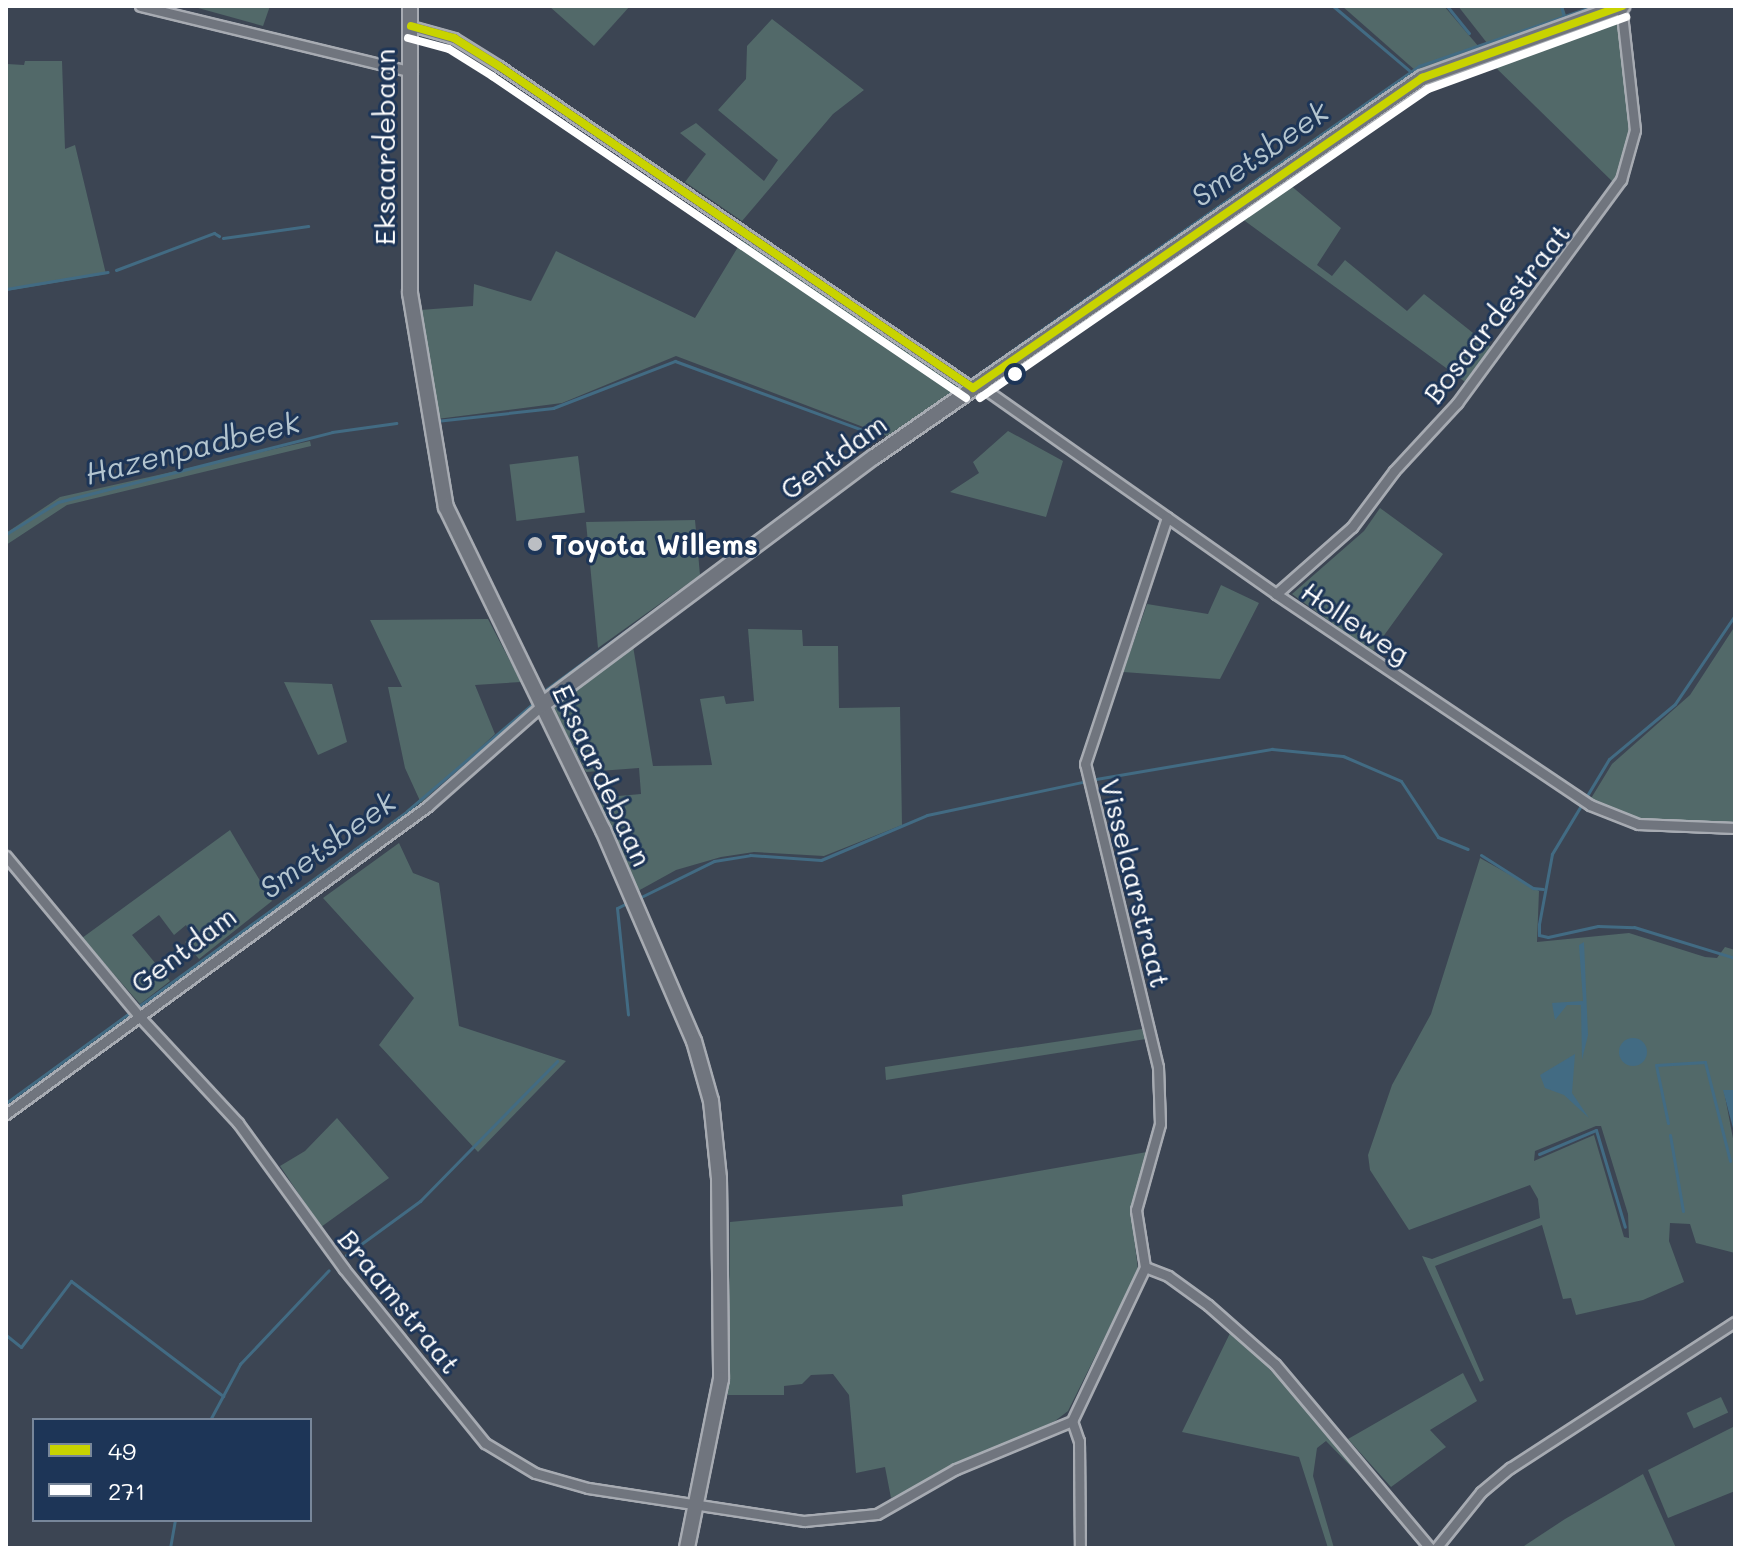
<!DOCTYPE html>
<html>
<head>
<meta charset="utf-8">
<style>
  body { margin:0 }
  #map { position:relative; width:1741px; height:1554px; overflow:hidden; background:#3c4553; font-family:Mali,sans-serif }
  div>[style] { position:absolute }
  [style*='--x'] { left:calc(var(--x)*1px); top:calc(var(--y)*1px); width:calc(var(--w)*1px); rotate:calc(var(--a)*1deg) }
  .green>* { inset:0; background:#526969; transform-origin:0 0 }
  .water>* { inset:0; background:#426b83 }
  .round { border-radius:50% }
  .stream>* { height:3px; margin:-1.5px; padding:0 1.5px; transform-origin:1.5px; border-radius:1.5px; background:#426b83 }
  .roads { filter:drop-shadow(2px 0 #a7abb2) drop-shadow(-2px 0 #a7abb2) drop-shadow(0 2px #a7abb2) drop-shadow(0 -2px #a7abb2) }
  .street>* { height:9px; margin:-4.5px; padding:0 4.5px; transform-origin:4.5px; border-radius:4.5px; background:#70757e }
  .secondary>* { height:14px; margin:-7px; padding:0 7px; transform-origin:7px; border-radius:7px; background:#70757e }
  .bus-1>* { height:8px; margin:-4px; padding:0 4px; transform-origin:4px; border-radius:4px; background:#c8d300 }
  .bus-2>* { height:8px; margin:-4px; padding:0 4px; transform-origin:4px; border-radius:4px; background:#fff }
  .dots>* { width:22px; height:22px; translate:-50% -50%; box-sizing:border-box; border:4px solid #1d3557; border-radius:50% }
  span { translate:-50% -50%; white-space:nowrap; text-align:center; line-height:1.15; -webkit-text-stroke:6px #1d3557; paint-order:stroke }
  .street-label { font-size:28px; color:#fff }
  .poi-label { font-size:28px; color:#fff; font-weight:700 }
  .left { translate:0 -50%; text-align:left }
  .water-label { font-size:30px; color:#b4c5cf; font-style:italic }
  .frame { position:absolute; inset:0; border:8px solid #fff; pointer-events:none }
  .legend { position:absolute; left:32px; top:1418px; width:280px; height:104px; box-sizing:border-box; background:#1d3557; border:2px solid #77869a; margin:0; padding:10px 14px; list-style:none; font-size:24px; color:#fff }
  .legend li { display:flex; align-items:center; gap:16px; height:40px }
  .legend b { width:40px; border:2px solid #77869a }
</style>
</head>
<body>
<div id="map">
  <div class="green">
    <i style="clip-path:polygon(191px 6px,270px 6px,263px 26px)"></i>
    <i style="clip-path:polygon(549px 6px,630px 6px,594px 46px)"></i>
    <i style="clip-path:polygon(1342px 6px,1444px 6px,1479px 47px,1416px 71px)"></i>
    <i style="clip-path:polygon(1458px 6px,1563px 6px,1567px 18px,1487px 43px)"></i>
    <i style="clip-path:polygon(1617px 16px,1632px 137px,1616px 185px,1489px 61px)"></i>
    <i style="clip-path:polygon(772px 19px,864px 90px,833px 114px,742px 221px,685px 182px,706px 154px,680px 133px,696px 123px,764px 181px,778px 160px,718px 110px,746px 79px,747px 46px)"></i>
    <i style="clip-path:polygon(25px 61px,62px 61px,65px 149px,75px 145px,106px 274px,6px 291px,7px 64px,24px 65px)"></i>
    <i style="clip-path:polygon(1283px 179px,1341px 228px,1317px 265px,1332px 276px,1345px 260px,1407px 311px,1424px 294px,1492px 348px,1468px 384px,1234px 213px)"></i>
    <i style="clip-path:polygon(744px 237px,960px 388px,887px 436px,676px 356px,562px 403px,437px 419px,420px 310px,473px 306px,474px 284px,531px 301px,556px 251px,695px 318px)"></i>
    <i style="clip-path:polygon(1008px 431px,1063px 461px,1046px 517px,950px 492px,979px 473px,973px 462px)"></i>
    <i style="clip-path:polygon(310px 441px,311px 446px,67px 505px,6px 545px,6px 533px,60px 497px)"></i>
    <i style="left:578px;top:456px;width:57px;height:69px;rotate:83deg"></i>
    <i style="clip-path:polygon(1380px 508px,1443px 554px,1372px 652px,1292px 594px,1364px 531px)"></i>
    <i style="clip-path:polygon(695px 520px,700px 575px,598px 648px,586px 522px)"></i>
    <i style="clip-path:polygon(1221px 585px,1259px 603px,1220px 679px,1123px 672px,1147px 604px,1208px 614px)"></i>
    <i style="clip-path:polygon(488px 619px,521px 682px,475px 685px,495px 734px,421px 803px,405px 768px,388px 687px,402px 687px,370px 620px)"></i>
    <i style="clip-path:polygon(1735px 626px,1735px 824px,1636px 820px,1590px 800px,1612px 764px,1690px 695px)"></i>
    <i style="clip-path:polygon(748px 629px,802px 630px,803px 646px,838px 646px,839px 708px,900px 707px,902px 825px,824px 856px,754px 852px,721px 857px,676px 870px,638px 891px,596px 798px,641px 794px,639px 768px,586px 772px,553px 707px,633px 646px,653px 766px,712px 765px,700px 699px,724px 696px,726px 704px,754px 701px)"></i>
    <i style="clip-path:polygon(284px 682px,332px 684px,347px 742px,318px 755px)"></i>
    <i style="clip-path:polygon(230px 830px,272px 901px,199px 959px,185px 942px,192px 936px,186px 925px,174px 935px,159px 915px,132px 935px,170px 981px,140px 1004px,82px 938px)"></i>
    <i style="clip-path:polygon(399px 843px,413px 873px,439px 883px,459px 1026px,566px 1061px,478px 1152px,379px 1045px,414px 998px,323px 898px)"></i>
    <i style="clip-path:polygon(evenodd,1480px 858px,1539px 891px,1537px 942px,1629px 933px,1705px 957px,1717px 958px,1725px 947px,1735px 950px,1735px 1090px,1724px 1091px,1735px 1149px,1735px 1253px,1696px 1243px,1690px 1224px,1670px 1223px,1669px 1241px,1684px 1282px,1643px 1300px,1576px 1315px,1571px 1298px,1563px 1299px,1542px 1225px,1435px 1266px,1484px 1380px,1480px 1382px,1422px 1256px,1432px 1259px,1540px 1218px,1538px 1199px,1530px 1185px,1409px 1230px,1370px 1170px,1368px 1155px,1392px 1085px,1431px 1014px,1480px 858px,1596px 1126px,1601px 1126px,1628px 1214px,1629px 1238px,1624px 1237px,1594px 1135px,1534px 1161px,1535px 1151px,1596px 1126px)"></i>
    <i style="clip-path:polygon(1142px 1029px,1146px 1039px,886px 1080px,885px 1067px)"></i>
    <i style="clip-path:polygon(337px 1118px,389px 1178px,321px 1227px,280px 1166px,305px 1151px)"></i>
    <i style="clip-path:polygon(1147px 1152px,1131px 1212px,1138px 1270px,1068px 1411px,1055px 1421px,891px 1498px,885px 1467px,856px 1473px,849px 1395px,833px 1374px,811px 1375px,802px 1384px,784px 1386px,784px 1395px,728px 1395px,730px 1222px,903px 1206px,902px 1195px)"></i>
    <i style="clip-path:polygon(1232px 1329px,1377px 1484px,1371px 1487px,1326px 1441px,1317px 1448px,1313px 1476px,1334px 1548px,1328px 1548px,1299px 1457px,1182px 1432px)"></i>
    <i style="clip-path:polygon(1463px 1373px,1477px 1401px,1430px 1430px,1446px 1447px,1391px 1487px,1348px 1439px)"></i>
    <i style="left:1721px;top:1397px;width:17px;height:38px;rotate:65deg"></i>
    <i style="clip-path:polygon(1735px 1426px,1735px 1491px,1668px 1518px,1648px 1470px)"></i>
    <i style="clip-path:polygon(1643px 1474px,1676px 1548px,1521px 1548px,1565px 1519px)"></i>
  </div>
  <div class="water">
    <i style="clip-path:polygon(1584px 942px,1588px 1035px,1582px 1060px,1581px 1005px,1567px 1005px,1555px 1020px,1552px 1003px,1583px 1001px,1579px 945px)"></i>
    <i class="round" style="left:1619px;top:1038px;width:28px;height:28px"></i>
    <i style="clip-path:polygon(1575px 1054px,1572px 1093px,1589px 1118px,1564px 1095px,1545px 1088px,1540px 1075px)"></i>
    <i style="clip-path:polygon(1723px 1090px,1735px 1090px,1735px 1149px,1735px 1136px)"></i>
  </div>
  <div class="stream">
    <i style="--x:1333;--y:6;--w:102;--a:40.2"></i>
    <i style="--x:1447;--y:6;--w:35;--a:51"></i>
    <i style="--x:1561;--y:6;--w:11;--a:75"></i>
    <i style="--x:223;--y:238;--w:86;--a:-8"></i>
    <i style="--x:116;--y:270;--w:105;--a:-20.7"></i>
    <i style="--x:214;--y:233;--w:6;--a:31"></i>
    <i style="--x:6;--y:289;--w:103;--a:-9.5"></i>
    <i style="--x:971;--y:379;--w:547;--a:-34.94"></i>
    <i style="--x:1419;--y:66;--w:184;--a:-19"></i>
    <i style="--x:436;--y:421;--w:118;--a:-6.3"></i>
    <i style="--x:553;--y:408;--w:131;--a:-21.1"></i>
    <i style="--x:675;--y:361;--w:209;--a:20.2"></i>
    <i style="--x:886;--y:440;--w:90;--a:-36"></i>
    <i style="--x:6;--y:534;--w:61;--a:-31.6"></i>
    <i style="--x:58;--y:502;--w:283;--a:-14.3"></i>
    <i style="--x:332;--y:432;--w:65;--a:-8"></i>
    <i style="--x:1735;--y:615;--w:107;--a:124"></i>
    <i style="--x:1675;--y:704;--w:86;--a:140.2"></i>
    <i style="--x:1609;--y:759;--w:111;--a:121"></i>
    <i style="--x:1552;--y:854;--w:71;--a:100.5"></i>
    <i style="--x:1539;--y:924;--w:11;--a:90"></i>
    <i style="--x:1539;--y:935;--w:9;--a:13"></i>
    <i style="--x:1548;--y:937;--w:51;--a:-12.4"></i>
    <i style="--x:1598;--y:926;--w:36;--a:2"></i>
    <i style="--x:1634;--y:927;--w:106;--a:17.1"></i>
    <i style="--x:544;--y:691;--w:341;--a:-36.2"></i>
    <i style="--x:1090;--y:780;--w:185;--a:-9.7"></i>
    <i style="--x:1272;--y:749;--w:71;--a:5.6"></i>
    <i style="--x:1343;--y:756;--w:63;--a:23.3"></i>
    <i style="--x:1401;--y:781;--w:67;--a:56.5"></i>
    <i style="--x:1438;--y:837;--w:32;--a:22"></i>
    <i style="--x:1481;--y:855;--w:62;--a:32.4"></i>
    <i style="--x:1533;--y:888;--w:10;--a:6"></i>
    <i style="--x:639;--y:898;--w:84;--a:-26.3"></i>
    <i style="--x:714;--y:861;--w:36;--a:-9"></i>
    <i style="--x:750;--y:855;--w:71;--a:4"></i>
    <i style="--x:821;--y:860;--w:115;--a:-23"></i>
    <i style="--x:927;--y:815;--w:158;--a:-12"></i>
    <i style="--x:625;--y:904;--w:9;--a:153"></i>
    <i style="--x:617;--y:908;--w:107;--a:84.1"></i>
    <i style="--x:139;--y:1006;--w:331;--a:-36"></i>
    <i style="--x:407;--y:811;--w:163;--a:-40.5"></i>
    <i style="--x:6;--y:1103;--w:151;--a:-36.1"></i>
    <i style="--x:1668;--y:1123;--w:59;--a:-101.7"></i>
    <i style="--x:1656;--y:1065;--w:49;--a:-3.5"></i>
    <i style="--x:1705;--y:1062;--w:102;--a:75.8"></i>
    <i style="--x:1670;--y:1135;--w:77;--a:80.3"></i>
    <i style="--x:1539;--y:1154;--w:62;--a:-22.8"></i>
    <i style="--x:1596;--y:1130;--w:101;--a:73.4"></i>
    <i style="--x:346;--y:1255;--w:92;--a:-36.1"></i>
    <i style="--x:420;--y:1201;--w:196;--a:-45.6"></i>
    <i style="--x:6;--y:1335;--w:19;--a:39"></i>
    <i style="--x:21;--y:1347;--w:83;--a:-52.9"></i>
    <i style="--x:71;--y:1281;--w:191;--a:37.1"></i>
    <i style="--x:210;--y:1420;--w:64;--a:-61.8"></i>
    <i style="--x:240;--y:1364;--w:129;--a:-46.6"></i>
    <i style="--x:170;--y:1548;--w:28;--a:-80"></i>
  </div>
  <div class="roads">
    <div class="street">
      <i style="--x:140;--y:6;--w:280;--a:13.6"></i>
      <i style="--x:411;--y:26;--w:45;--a:15.6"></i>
      <i style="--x:454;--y:38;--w:53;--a:31.9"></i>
      <i style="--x:499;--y:66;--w:573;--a:34.19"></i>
      <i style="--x:979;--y:385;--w:363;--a:35.1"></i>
      <i style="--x:1276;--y:594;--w:378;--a:33.9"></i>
      <i style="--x:1590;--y:805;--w:52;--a:21.6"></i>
      <i style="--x:1638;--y:824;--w:97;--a:2.4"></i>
      <i style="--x:1276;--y:594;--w:101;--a:-41.4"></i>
      <i style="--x:1352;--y:527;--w:70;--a:-53.1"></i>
      <i style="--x:1394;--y:471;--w:93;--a:-47.2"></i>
      <i style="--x:1457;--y:403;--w:277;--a:-53.7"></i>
      <i style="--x:1621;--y:180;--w:52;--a:-74.4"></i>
      <i style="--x:1635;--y:130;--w:125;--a:-96.4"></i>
      <i style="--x:6;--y:856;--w:207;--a:50.3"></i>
      <i style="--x:138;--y:1015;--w:147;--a:47.2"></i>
      <i style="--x:238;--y:1123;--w:180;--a:54"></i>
      <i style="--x:344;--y:1269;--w:224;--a:51"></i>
      <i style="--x:485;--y:1443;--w:58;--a:31"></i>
      <i style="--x:535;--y:1473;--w:55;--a:15.8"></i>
      <i style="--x:588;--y:1488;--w:219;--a:8.7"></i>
      <i style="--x:804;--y:1521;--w:73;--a:-5.5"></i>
      <i style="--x:877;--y:1514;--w:91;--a:-29.7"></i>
      <i style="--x:956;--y:1469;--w:126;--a:-22.5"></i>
      <i style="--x:1072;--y:1421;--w:170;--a:-64.6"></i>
      <i style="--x:1145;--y:1267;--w:58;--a:-99"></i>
      <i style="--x:1136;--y:1210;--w:89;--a:-74.4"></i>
      <i style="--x:1160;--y:1124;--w:57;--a:-92"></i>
      <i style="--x:1158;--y:1067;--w:312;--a:-103.5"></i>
      <i style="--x:1085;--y:764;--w:260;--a:-71.6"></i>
      <i style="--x:6;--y:1114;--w:522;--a:-36.12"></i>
      <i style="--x:428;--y:806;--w:152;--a:-41.5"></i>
      <i style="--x:1145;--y:1267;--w:25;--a:21"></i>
      <i style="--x:1168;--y:1276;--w:49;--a:35.9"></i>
      <i style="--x:1208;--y:1305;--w:89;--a:41.4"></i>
      <i style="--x:1275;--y:1364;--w:241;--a:49.9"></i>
      <i style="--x:1072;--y:1421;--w:21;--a:71"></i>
      <i style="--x:1079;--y:1441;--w:107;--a:89.5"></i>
      <i style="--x:1436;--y:1548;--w:72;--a:-51.2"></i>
      <i style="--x:1481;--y:1492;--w:38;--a:-40"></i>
      <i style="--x:1510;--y:1468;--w:268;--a:-33"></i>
    </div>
    <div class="secondary">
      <i style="--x:410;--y:6;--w:287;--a:90"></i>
      <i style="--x:410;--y:293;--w:217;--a:80.5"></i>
      <i style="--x:446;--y:507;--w:359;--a:64.1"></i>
      <i style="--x:603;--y:830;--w:230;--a:66.7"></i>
      <i style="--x:694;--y:1041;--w:62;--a:74.2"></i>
      <i style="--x:711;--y:1101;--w:77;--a:84.1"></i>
      <i style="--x:719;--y:1178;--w:201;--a:89.4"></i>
      <i style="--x:721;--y:1379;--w:172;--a:101.4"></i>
      <i style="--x:542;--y:705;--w:414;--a:-36.8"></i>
      <i style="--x:874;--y:457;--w:666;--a:-34.67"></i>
      <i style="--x:1422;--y:78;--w:213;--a:-19.8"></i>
    </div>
  </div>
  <div class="bus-1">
    <i style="--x:411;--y:26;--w:45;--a:15.6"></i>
    <i style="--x:454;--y:38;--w:53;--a:31.9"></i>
    <i style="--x:499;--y:66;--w:573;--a:34.19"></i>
    <i style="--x:973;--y:388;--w:546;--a:-34.62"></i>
    <i style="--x:1422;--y:78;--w:213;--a:-19.8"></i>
  </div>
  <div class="bus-2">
    <i style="--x:408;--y:38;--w:42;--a:15"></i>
    <i style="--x:449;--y:49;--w:51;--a:32.1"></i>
    <i style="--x:492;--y:76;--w:573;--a:34.19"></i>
    <i style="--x:980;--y:398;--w:544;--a:-34.6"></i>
    <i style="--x:1428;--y:89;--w:211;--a:-20"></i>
  </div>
  <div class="dots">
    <i style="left:1015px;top:374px;background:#fff"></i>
    <i style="left:535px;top:544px;background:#bbbec3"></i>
  </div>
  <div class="street-label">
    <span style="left:384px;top:147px;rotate:-90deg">Eksaardebaan</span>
    <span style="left:1496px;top:313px;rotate:-52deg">Bosaardestraat</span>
    <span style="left:833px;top:456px;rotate:-36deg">Gentdam</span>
    <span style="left:1356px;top:622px;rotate:34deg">Holleweg</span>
    <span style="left:603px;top:775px;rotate:65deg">Eksaardebaan</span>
    <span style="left:1136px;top:883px;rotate:76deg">Visselaarstraat</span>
    <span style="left:183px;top:949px;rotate:-37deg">Gentdam</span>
    <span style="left:400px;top:1301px;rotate:51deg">Braamstraat</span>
  </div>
  <div class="poi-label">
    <span class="left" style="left:551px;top:544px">Toyota Willems</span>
  </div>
  <div class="water-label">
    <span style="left:1259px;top:153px;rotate:-35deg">Smetsbeek</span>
    <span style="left:192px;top:447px;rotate:-14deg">Hazenpadbeek</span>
    <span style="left:327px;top:844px;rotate:-36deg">Smetsbeek</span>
  </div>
  <div class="frame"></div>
  <ul class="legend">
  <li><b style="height:10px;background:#c8d300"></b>49</li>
  <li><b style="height:10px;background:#fff"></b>271</li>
  </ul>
</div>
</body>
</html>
